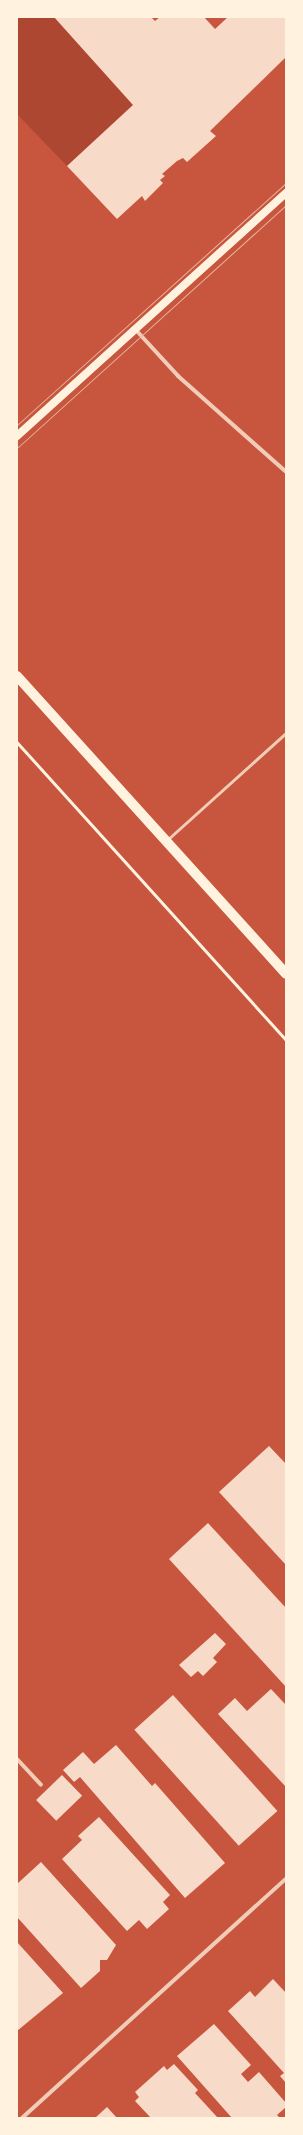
<!DOCTYPE html>
<html>
<head>
<meta charset="utf-8">
<style>
  body { margin:0 }
  #map { position:relative; width:303px; height:2135px; overflow:hidden; background:#c8553d; font-family:Ubuntu,sans-serif }
  div>[style] { position:absolute }
  [style*='--x'] { left:calc(var(--x)*1px); top:calc(var(--y)*1px); width:calc(var(--w)*1px); rotate:calc(var(--a)*1deg) }
  .green>* { inset:0; background:#ae4732 }
  .building>* { inset:0; background:#f7dbc8; transform-origin:0 0 }
  .path>* { height:2.5px; margin:-1.25px; padding:0 1.25px; transform-origin:1.25px; border-radius:1.25px; background:#fff3e0 }
  .service>* { height:3px; margin:-1.5px; padding:0 1.5px; transform-origin:1.5px; border-radius:1.5px; background:#f1ccb7 }
  .minor>* { height:4px; margin:-2px; padding:0 2px; transform-origin:2px; border-radius:2px; background:#f1ccb7 }
  .secondary>* { height:8px; margin:-4px; padding:0 4px; transform-origin:4px; border-radius:4px; background:#fff3e0 }
  .primary>* { height:10px; margin:-5px; padding:0 5px; transform-origin:5px; border-radius:5px; background:#fff3e0 }
  .tram>* { height:1px; margin:-0.5px; padding:0 0.5px; transform-origin:0.5px; border-radius:0.5px; background:#e9b49f }
  span { translate:-50% -50%; white-space:nowrap; text-align:center; line-height:1.15; -webkit-text-stroke:3px #fff3e0; paint-order:stroke }
  .frame { position:absolute; inset:0; border:18px solid #fff3e0; pointer-events:none }
</style>
</head>
<body>
<div id="map">
  <div class="green">
    <i style="clip-path:polygon(17px 17px,54px 17px,133px 105px,67px 166px,17px 114px)"></i>
  </div>
  <div class="building">
    <i style="clip-path:polygon(54px 17px,151px 17px,155px 21px,160px 17px,204px 17px,215px 29px,228px 17px,286px 17px,286px 57px,210px 131px,216px 136px,187px 162px,183px 158px,177px 161px,162px 174px,165px 176px,160px 180px,163px 183px,145px 201px,142px 196px,117px 219px,67px 166px,133px 105px)"></i>
    <i style="clip-path:polygon(269px 1446px,286px 1464px,286px 1565px,219px 1492px)"></i>
    <i style="clip-path:polygon(208px 1523px,286px 1608px,286px 1687px,169px 1559px)"></i>
    <i style="clip-path:polygon(215px 1633px,226px 1644px,213px 1658px,217px 1662px,203px 1676px,198px 1671px,191px 1677px,179px 1665px)"></i>
    <i style="clip-path:polygon(271px 1689px,286px 1705px,286px 1787px,218px 1714px,235px 1698px,247px 1711px)"></i>
    <i style="left:173px;top:1695px;width:156px;height:52px;rotate:48deg"></i>
    <i style="clip-path:polygon(116px 1745px,152px 1786px,155px 1783px,225px 1863px,185px 1898px,80px 1777px,74px 1782px,63px 1770px,83px 1752px,94px 1764px)"></i>
    <i style="left:62px;top:1775px;width:29px;height:36px;rotate:46deg"></i>
    <i style="clip-path:polygon(99px 1817px,170px 1895px,163px 1902px,169px 1909px,147px 1929px,139px 1920px,127px 1931px,62px 1859px,82px 1840px,78px 1836px)"></i>
    <i style="clip-path:polygon(41px 1862px,116px 1945px,107px 1960px,100px 1960px,100px 1971px,81px 1988px,17px 1917px,17px 1884px)"></i>
    <i style="clip-path:polygon(17px 1942px,63px 1993px,17px 2031px)"></i>
    <i style="clip-path:polygon(273px 1979px,286px 1993px,286px 2083px,280px 2076px,284px 2073px,228px 2011px,250px 1991px,255px 1997px)"></i>
    <i style="clip-path:polygon(214px 2024px,251px 2065px,241px 2074px,248px 2082px,259px 2072px,286px 2103px,286px 2107px,277px 2115px,280px 2118px,232px 2118px,177px 2056px)"></i>
    <i style="clip-path:polygon(174px 2064px,198px 2090px,195px 2093px,218px 2118px,151px 2118px,135px 2101px,139px 2097px,135px 2092px,164px 2066px,167px 2070px)"></i>
    <i style="clip-path:polygon(107px 2107px,117px 2118px,95px 2118px)"></i>
  </div>
  <div class="path">
    <i style="--x:17;--y:742;--w:401;--a:47.9"></i>
  </div>
  <div class="service">
    <i style="--x:167;--y:840;--w:160;--a:-42"></i>
  </div>
  <div class="minor">
    <i style="--x:135;--y:329;--w:64;--a:47.5"></i>
    <i style="--x:178;--y:376;--w:144;--a:41.6"></i>
    <i style="--x:17;--y:1759;--w:35;--a:47"></i>
    <i style="--x:22;--y:2118;--w:356;--a:-42.2"></i>
  </div>
  <div class="secondary">
    <i style="--x:17;--y:436;--w:363;--a:-42.1"></i>
  </div>
  <div class="primary">
    <i style="--x:17;--y:676;--w:401;--a:47.9"></i>
  </div>
  <div class="tram">
    <i style="--x:17;--y:425;--w:362;--a:-42"></i>
    <i style="--x:17;--y:448;--w:363;--a:-42.1"></i>
  </div>
  <div class="frame"></div>
</div>
</body>
</html>
